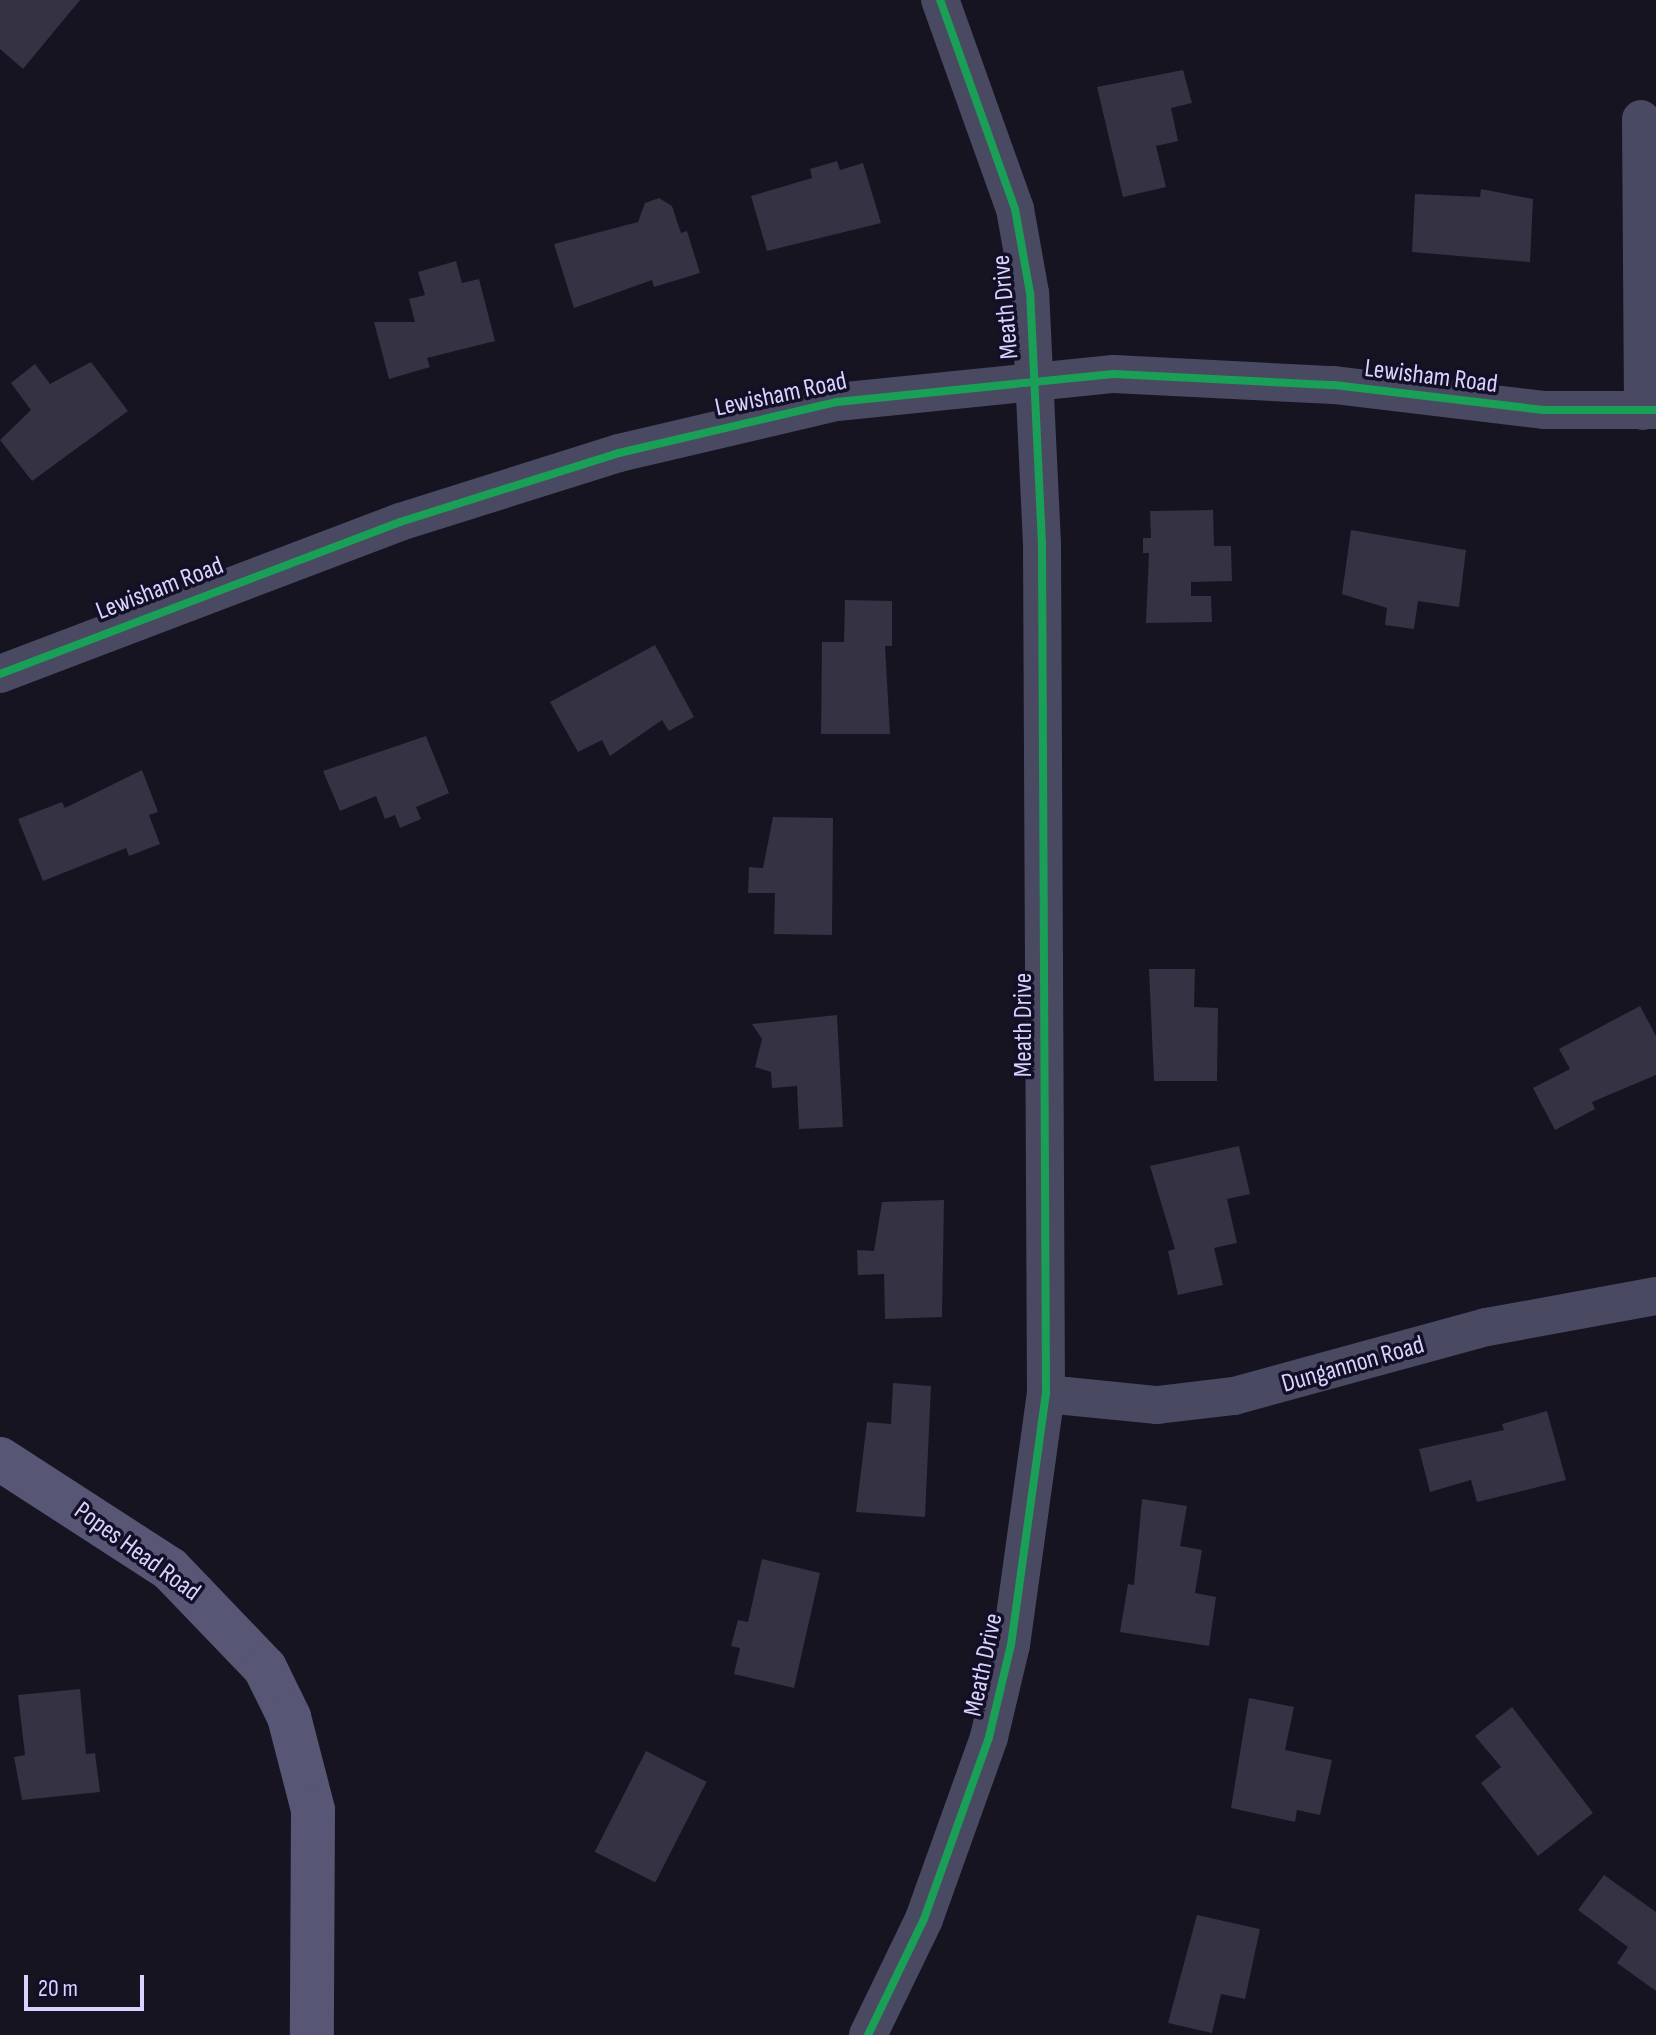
<!DOCTYPE html>
<html>
<head>
<meta charset="utf-8">
<style>
  body { margin:0 }
  #map { position:relative; width:1656px; height:2035px; overflow:hidden; background:#161421; font-family:"Sofia Sans Condensed",sans-serif }
  div>[style] { position:absolute }
  [style*='--x'] { left:calc(var(--x)*1px); top:calc(var(--y)*1px); width:calc(var(--w)*1px); rotate:calc(var(--a)*1deg) }
  .building>* { inset:0; background:#343243; transform-origin:0 0 }
  .street>* { height:38px; margin:-19px; padding:0 19px; transform-origin:19px; border-radius:19px; background:#4a4962 }
  .secondary>* { height:44px; margin:-22px; padding:0 22px; transform-origin:22px; border-radius:22px; background:#575674 }
  .cycleway>* { height:8px; margin:-4px; padding:0 4px; transform-origin:4px; border-radius:4px; background:#1a9f57 }
  span { translate:-50% -50%; white-space:nowrap; text-align:center; line-height:1.15; -webkit-text-stroke:7px #130f26; paint-order:stroke }
  .street-label { font-size:26px; color:#d9d4ff }
  .scale { position:absolute; left:24px; top:1975px; width:120px; height:36px; box-sizing:border-box; border:4px solid #d9d4ff; border-top:0; padding-left:10px; font-size:24px; line-height:28px; white-space:nowrap; color:#d9d4ff; -webkit-text-stroke:6px #130f26; paint-order:stroke }
</style>
</head>
<body>
<div id="map">
  <div class="building">
    <i style="clip-path:polygon(0 0,80px 0,23px 69px,0 49px)"></i>
    <i style="clip-path:polygon(1183px 70px,1192px 103px,1171px 108px,1178px 141px,1156px 146px,1166px 187px,1123px 197px,1097px 87px)"></i>
    <i style="clip-path:polygon(837px 161px,840px 170px,863px 163px,881px 223px,767px 251px,751px 196px,812px 178px,810px 169px)"></i>
    <i style="clip-path:polygon(1481px 189px,1533px 199px,1530px 262px,1412px 252px,1415px 194px,1480px 197px)"></i>
    <i style="clip-path:polygon(659px 198px,672px 206px,681px 233px,687px 231px,700px 273px,654px 287px,652px 280px,574px 308px,554px 244px,638px 222px,645px 203px)"></i>
    <i style="clip-path:polygon(456px 261px,462px 283px,479px 279px,495px 341px,427px 358px,430px 367px,389px 379px,374px 322px,415px 322px,409px 299px,425px 295px,418px 272px)"></i>
    <i style="clip-path:polygon(91px 362px,128px 411px,32px 481px,0 440px,31px 410px,11px 383px,35px 364px,50px 384px)"></i>
    <i style="clip-path:polygon(1213px 510px,1214px 546px,1231px 546px,1232px 581px,1191px 582px,1191px 596px,1211px 596px,1212px 622px,1146px 623px,1149px 553px,1143px 553px,1143px 538px,1151px 538px,1150px 511px)"></i>
    <i style="clip-path:polygon(1351px 530px,1466px 550px,1459px 607px,1418px 601px,1414px 629px,1385px 625px,1387px 608px,1342px 594px)"></i>
    <i style="clip-path:polygon(845px 600px,892px 601px,892px 646px,885px 646px,890px 734px,821px 734px,822px 642px,844px 642px)"></i>
    <i style="clip-path:polygon(655px 645px,694px 717px,669px 731px,662px 720px,610px 756px,602px 740px,578px 752px,550px 702px)"></i>
    <i style="clip-path:polygon(426px 736px,449px 793px,416px 807px,421px 819px,400px 828px,395px 815px,385px 819px,376px 796px,340px 811px,323px 771px)"></i>
    <i style="clip-path:polygon(142px 770px,158px 812px,149px 815px,160px 844px,129px 856px,126px 848px,43px 881px,18px 819px,62px 802px,65px 808px)"></i>
    <i style="clip-path:polygon(773px 817px,833px 818px,832px 935px,774px 934px,775px 893px,748px 893px,749px 867px,763px 868px)"></i>
    <i style="clip-path:polygon(1149px 969px,1195px 969px,1194px 1007px,1218px 1008px,1217px 1081px,1154px 1081px)"></i>
    <i style="clip-path:polygon(1640px 1006px,1656px 1036px,1656px 1075px,1592px 1102px,1595px 1109px,1555px 1130px,1533px 1088px,1570px 1069px,1559px 1049px)"></i>
    <i style="clip-path:polygon(837px 1015px,843px 1127px,799px 1129px,797px 1086px,772px 1088px,771px 1072px,755px 1067px,762px 1039px,752px 1024px)"></i>
    <i style="clip-path:polygon(1239px 1146px,1250px 1194px,1227px 1199px,1237px 1243px,1214px 1248px,1223px 1285px,1178px 1295px,1168px 1251px,1175px 1249px,1150px 1166px)"></i>
    <i style="clip-path:polygon(944px 1200px,942px 1317px,885px 1319px,884px 1274px,858px 1275px,857px 1250px,874px 1251px,882px 1202px)"></i>
    <i style="clip-path:polygon(893px 1383px,931px 1386px,925px 1517px,856px 1512px,867px 1422px,891px 1424px)"></i>
    <i style="clip-path:polygon(1547px 1411px,1566px 1480px,1477px 1502px,1471px 1480px,1430px 1492px,1419px 1449px,1504px 1430px,1502px 1424px)"></i>
    <i style="clip-path:polygon(1142px 1499px,1187px 1506px,1180px 1546px,1202px 1550px,1195px 1593px,1216px 1597px,1209px 1646px,1120px 1632px,1128px 1584px,1134px 1585px)"></i>
    <i style="clip-path:polygon(762px 1559px,820px 1573px,794px 1688px,734px 1674px,740px 1648px,731px 1646px,738px 1620px,748px 1622px)"></i>
    <i style="clip-path:polygon(80px 1689px,86px 1754px,95px 1753px,100px 1792px,22px 1800px,14px 1757px,25px 1755px,18px 1695px)"></i>
    <i style="clip-path:polygon(1249px 1698px,1294px 1707px,1285px 1750px,1332px 1760px,1320px 1815px,1297px 1810px,1295px 1822px,1231px 1808px)"></i>
    <i style="clip-path:polygon(1512px 1707px,1593px 1813px,1538px 1856px,1481px 1783px,1501px 1767px,1475px 1736px)"></i>
    <i style="left:646px;top:1751px;width:68px;height:113px;rotate:27deg"></i>
    <i style="clip-path:polygon(1604px 1875px,1656px 1912px,1656px 1991px,1617px 1963px,1628px 1947px,1578px 1910px)"></i>
    <i style="clip-path:polygon(1197px 1915px,1260px 1929px,1245px 1999px,1221px 1994px,1212px 2033px,1168px 2023px)"></i>
  </div>
  <div class="street">
    <i style="--x:1641;--y:119;--w:292;--a:89.6"></i>
    <i style="--x:0;--y:674;--w:428;--a:-20.8"></i>
    <i style="--x:400;--y:522;--w:230;--a:-17.5"></i>
    <i style="--x:619;--y:453;--w:224;--a:-13.2"></i>
    <i style="--x:837;--y:402;--w:278;--a:-5.8"></i>
    <i style="--x:1114;--y:374;--w:220;--a:2.9"></i>
    <i style="--x:1334;--y:385;--w:211;--a:6.8"></i>
    <i style="--x:1544;--y:410;--w:112;--a:0"></i>
    <i style="--x:1046;--y:1394;--w:112;--a:5.7"></i>
    <i style="--x:1157;--y:1405;--w:78;--a:-6.7"></i>
    <i style="--x:1234;--y:1396;--w:262;--a:-15.3"></i>
    <i style="--x:1487;--y:1327;--w:172;--a:-10.4"></i>
    <i style="--x:868;--y:2035;--w:129;--a:-64.2"></i>
    <i style="--x:924;--y:1919;--w:193;--a:-70.3"></i>
    <i style="--x:989;--y:1737;--w:95;--a:-76.6"></i>
    <i style="--x:1011;--y:1645;--w:253;--a:-82.1"></i>
    <i style="--x:1046;--y:1394;--w:850;--a:-90.27"></i>
    <i style="--x:1042;--y:544;--w:251;--a:-92.7"></i>
    <i style="--x:1030;--y:293;--w:85;--a:-100.1"></i>
    <i style="--x:1015;--y:209;--w:222;--a:-109.7"></i>
  </div>
  <div class="secondary">
    <i style="--x:0;--y:1459;--w:202;--a:32.9"></i>
    <i style="--x:170;--y:1569;--w:137;--a:46.2"></i>
    <i style="--x:265;--y:1668;--w:55;--a:63.9"></i>
    <i style="--x:289;--y:1717;--w:96;--a:75.5"></i>
    <i style="--x:313;--y:1810;--w:225;--a:90.3"></i>
  </div>
  <div class="cycleway">
    <i style="--x:0;--y:674;--w:428;--a:-20.8"></i>
    <i style="--x:400;--y:522;--w:230;--a:-17.5"></i>
    <i style="--x:619;--y:453;--w:224;--a:-13.2"></i>
    <i style="--x:837;--y:402;--w:278;--a:-5.8"></i>
    <i style="--x:1114;--y:374;--w:220;--a:2.9"></i>
    <i style="--x:1334;--y:385;--w:211;--a:6.8"></i>
    <i style="--x:1544;--y:410;--w:112;--a:0"></i>
    <i style="--x:868;--y:2035;--w:129;--a:-64.2"></i>
    <i style="--x:924;--y:1919;--w:193;--a:-70.3"></i>
    <i style="--x:989;--y:1737;--w:95;--a:-76.6"></i>
    <i style="--x:1011;--y:1645;--w:253;--a:-82.1"></i>
    <i style="--x:1046;--y:1394;--w:850;--a:-90.27"></i>
    <i style="--x:1042;--y:544;--w:251;--a:-92.7"></i>
    <i style="--x:1030;--y:293;--w:85;--a:-100.1"></i>
    <i style="--x:1015;--y:209;--w:222;--a:-109.7"></i>
  </div>
  <div class="street-label">
    <span style="left:1006px;top:307px;rotate:-95deg">Meath Drive</span>
    <span style="left:1431px;top:377px;rotate:7deg">Lewisham Road</span>
    <span style="left:781px;top:395px;rotate:-12deg">Lewisham Road</span>
    <span style="left:160px;top:589px;rotate:-21deg">Lewisham Road</span>
    <span style="left:1024px;top:1025px;rotate:-90deg">Meath Drive</span>
    <span style="left:1353px;top:1365px;rotate:-16deg">Dungannon Road</span>
    <span style="left:137px;top:1552px;rotate:36deg">Popes Head Road</span>
    <span style="left:984px;top:1665px;rotate:-78deg">Meath Drive</span>
  </div>
  <div class="scale">20 m</div>
</div>
</body>
</html>
